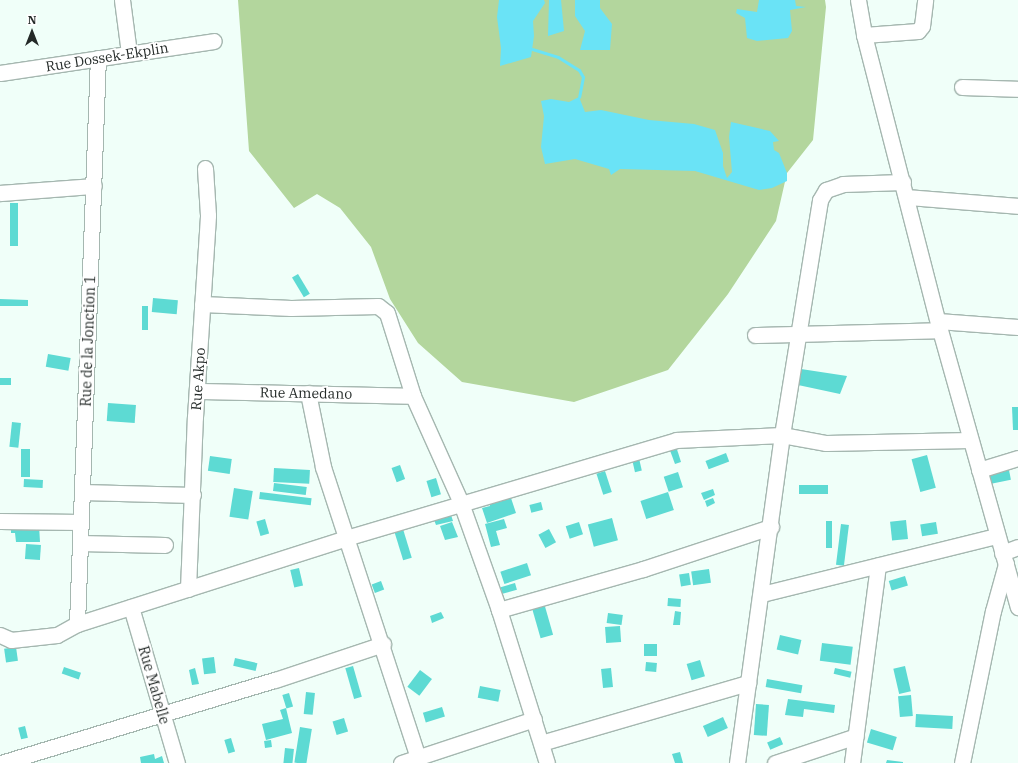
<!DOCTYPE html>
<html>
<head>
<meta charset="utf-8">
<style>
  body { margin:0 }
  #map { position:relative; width:1018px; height:763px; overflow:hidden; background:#f0fff9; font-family:"IBM Plex Serif",serif }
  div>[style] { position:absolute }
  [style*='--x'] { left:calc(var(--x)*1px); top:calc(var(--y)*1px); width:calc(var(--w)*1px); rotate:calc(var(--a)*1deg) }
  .green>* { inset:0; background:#b3d69d }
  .water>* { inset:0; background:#6ae3f6 }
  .stream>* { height:3px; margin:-1.5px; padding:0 1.5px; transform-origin:1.5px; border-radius:1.5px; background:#6ae3f6 }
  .building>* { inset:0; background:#5ddad3; transform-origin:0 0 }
  .roads { filter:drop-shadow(1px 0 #a5b7b0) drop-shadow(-1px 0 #a5b7b0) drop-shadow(0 1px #a5b7b0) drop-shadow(0 -1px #a5b7b0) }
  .minor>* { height:15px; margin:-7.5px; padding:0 7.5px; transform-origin:7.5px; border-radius:7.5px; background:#fff }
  span { translate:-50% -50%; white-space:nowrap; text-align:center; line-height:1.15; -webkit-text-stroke:3.5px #fff; paint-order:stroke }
  .street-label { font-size:14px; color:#242a28 }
  .north { position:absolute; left:12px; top:12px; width:40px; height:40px; -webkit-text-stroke:3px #fff; paint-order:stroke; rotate:0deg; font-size:11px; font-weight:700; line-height:16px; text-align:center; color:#242a28 }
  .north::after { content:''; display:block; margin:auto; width:14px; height:18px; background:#242a28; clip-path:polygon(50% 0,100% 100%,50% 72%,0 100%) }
</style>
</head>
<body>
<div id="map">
  <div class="green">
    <i style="clip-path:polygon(238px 0,825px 0,826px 7px,813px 140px,787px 173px,776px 221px,728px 294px,668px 370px,574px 402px,462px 382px,418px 343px,390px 299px,371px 247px,340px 208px,317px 194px,294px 208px,249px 151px)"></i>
  </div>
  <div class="water">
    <i style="clip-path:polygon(499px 0,544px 0,545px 3px,533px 21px,534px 36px,531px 57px,500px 66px,501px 48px,497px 17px)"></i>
    <i style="clip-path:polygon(549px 0,561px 0,564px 31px,548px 36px)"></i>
    <i style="clip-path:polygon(575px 0,600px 0,600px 8px,612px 24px,610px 50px,580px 50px,585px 31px,575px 16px)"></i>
    <i style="clip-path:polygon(759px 0,795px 0,796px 6px,806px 7px,790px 10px,792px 31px,788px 38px,757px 41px,747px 38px,745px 18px,736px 13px,737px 9px,757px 12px)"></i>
    <i style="clip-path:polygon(579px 97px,585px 112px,601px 110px,649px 120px,694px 124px,715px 130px,723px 153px,723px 166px,727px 178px,732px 172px,729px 137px,731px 122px,770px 131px,779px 141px,773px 142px,774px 150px,779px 153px,787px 173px,787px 181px,772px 188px,759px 190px,695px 171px,620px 169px,611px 175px,609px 169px,575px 159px,545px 164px,541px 147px,544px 116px,541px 101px,551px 99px,569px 102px)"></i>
  </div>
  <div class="stream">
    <i style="--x:532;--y:49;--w:27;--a:17"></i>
    <i style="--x:558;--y:57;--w:25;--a:32"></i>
    <i style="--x:579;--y:70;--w:8;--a:60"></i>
    <i style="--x:583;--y:77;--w:20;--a:101"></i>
  </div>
  <div class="building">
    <i style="left:10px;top:203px;width:8px;height:43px"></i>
    <i style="left:298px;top:274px;width:23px;height:7px;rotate:59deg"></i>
    <i style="left:153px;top:298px;width:25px;height:14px;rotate:5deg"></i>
    <i style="clip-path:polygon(0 299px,28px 300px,28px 306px,0 306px)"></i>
    <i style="left:142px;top:306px;width:6px;height:24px"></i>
    <i style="left:48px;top:354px;width:23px;height:13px;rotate:10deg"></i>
    <i style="clip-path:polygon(801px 369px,847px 376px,840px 394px,798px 385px)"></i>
    <i style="left:0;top:378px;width:11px;height:7px"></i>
    <i style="left:108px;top:403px;width:28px;height:18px;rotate:4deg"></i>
    <i style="clip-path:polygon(1012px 407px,1018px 407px,1018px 430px,1013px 430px)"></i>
    <i style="left:12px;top:422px;width:9px;height:25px;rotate:6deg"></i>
    <i style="clip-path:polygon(675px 443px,681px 462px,675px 464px,668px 445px)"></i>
    <i style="left:21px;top:449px;width:9px;height:28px"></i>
    <i style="left:726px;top:453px;width:9px;height:22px;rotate:69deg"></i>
    <i style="left:638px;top:454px;width:17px;height:7px;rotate:77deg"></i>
    <i style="left:927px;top:455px;width:34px;height:16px;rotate:75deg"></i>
    <i style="left:210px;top:456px;width:22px;height:15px;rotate:8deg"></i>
    <i style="left:400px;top:465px;width:15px;height:9px;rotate:70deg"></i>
    <i style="left:274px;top:468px;width:36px;height:14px;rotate:3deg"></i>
    <i style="left:1009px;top:470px;width:10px;height:20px;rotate:79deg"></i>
    <i style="left:605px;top:471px;width:22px;height:9px;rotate:72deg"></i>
    <i style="left:678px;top:472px;width:16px;height:15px;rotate:72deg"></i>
    <i style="left:436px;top:478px;width:17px;height:10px;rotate:73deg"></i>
    <i style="left:24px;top:479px;width:19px;height:8px;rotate:3deg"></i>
    <i style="left:274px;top:483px;width:33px;height:8px;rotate:7deg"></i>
    <i style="left:799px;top:485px;width:29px;height:9px"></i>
    <i style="left:234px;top:488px;width:19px;height:29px;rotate:9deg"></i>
    <i style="clip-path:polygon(713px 489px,715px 495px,704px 500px,701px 493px)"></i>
    <i style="left:260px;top:492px;width:52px;height:7px;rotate:7deg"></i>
    <i style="left:668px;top:492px;width:19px;height:29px;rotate:72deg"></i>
    <i style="clip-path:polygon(510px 495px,516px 513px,487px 523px,482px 508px,490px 506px,489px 502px)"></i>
    <i style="clip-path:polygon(713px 498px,715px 503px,707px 507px,705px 501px)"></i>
    <i style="left:541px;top:502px;width:8px;height:12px;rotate:76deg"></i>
    <i style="clip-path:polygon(450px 512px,453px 521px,436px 525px,433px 517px)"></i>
    <i style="left:612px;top:518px;width:23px;height:25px;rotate:75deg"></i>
    <i style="left:265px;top:519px;width:15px;height:9px;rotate:74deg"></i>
    <i style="clip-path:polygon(504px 519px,507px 528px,496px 531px,500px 545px,491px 547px,485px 524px)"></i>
    <i style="left:906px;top:520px;width:19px;height:16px;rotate:84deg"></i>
    <i style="left:826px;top:521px;width:6px;height:27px"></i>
    <i style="clip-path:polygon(452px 522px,458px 537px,445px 540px,440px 526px)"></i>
    <i style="left:579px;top:522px;width:13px;height:14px;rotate:72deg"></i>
    <i style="left:936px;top:522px;width:12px;height:16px;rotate:81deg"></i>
    <i style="left:841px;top:524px;width:8px;height:41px;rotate:7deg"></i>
    <i style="clip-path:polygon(39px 525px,40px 542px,16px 542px,15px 533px,11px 533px,11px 526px)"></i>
    <i style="left:403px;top:529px;width:30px;height:9px;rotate:73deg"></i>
    <i style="left:549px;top:529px;width:15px;height:12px;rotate:62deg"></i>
    <i style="left:26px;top:544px;width:15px;height:15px;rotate:4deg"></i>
    <i style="left:527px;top:563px;width:13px;height:28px;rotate:72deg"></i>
    <i style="left:299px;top:568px;width:18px;height:9px;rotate:77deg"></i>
    <i style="left:709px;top:569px;width:14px;height:18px;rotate:82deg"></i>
    <i style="left:689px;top:573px;width:12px;height:10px;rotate:81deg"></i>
    <i style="left:905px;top:576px;width:10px;height:17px;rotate:73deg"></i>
    <i style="left:381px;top:581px;width:9px;height:10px;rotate:69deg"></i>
    <i style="left:515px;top:583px;width:7px;height:15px;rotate:74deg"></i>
    <i style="left:668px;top:598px;width:13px;height:8px;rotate:4deg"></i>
    <i style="left:544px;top:603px;width:33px;height:13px;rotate:74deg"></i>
    <i style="clip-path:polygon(675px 611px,681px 612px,680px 625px,673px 625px)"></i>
    <i style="clip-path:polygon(441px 612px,444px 618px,432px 623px,430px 616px)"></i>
    <i style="left:608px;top:613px;width:15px;height:10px;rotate:8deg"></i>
    <i style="left:620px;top:626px;width:16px;height:15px;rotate:86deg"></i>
    <i style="left:780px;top:635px;width:22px;height:15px;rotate:13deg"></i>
    <i style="left:822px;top:643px;width:31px;height:18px;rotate:7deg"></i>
    <i style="left:644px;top:644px;width:13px;height:12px"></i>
    <i style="left:16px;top:647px;width:14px;height:12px;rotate:82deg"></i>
    <i style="left:214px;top:657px;width:16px;height:12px;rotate:83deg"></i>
    <i style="left:235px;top:658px;width:23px;height:8px;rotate:13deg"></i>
    <i style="left:700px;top:660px;width:17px;height:14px;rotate:73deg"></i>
    <i style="left:646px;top:662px;width:11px;height:9px;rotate:5deg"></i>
    <i style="left:353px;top:666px;width:32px;height:8px;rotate:74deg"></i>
    <i style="left:905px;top:666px;width:26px;height:12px;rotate:77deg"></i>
    <i style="left:64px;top:667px;width:18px;height:7px;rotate:19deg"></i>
    <i style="clip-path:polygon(195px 668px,199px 684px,192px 685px,189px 670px)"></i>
    <i style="left:611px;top:668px;width:19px;height:10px;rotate:84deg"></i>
    <i style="left:835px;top:668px;width:17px;height:6px;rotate:13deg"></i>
    <i style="left:420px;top:670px;width:15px;height:21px;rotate:37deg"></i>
    <i style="left:767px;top:679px;width:36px;height:8px;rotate:10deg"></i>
    <i style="left:480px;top:686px;width:21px;height:12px;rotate:11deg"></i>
    <i style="left:306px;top:692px;width:9px;height:22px;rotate:6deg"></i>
    <i style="left:289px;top:693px;width:14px;height:7px;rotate:73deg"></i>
    <i style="left:911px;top:695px;width:21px;height:13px;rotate:85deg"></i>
    <i style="clip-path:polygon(788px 699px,835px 705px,834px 713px,804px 709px,803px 717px,785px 715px)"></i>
    <i style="left:756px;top:704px;width:13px;height:31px;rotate:4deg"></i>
    <i style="left:442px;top:707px;width:10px;height:20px;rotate:73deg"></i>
    <i style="clip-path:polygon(286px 708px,292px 733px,266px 740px,262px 724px,283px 719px,280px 710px)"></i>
    <i style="left:916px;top:714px;width:37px;height:13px;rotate:3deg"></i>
    <i style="left:723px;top:717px;width:12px;height:22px;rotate:66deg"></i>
    <i style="left:344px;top:718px;width:14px;height:12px;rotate:73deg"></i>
    <i style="left:25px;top:726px;width:12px;height:7px;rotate:76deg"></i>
    <i style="left:300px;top:727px;width:12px;height:36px;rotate:9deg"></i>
    <i style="left:871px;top:729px;width:27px;height:14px;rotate:17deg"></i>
    <i style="left:780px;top:737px;width:8px;height:14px;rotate:67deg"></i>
    <i style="left:231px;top:738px;width:14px;height:7px;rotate:73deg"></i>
    <i style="left:271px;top:740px;width:7px;height:7px;rotate:82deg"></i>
    <i style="left:285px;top:748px;width:9px;height:15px;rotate:6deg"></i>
    <i style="clip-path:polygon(680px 752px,683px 763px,675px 763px,672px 754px)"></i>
    <i style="clip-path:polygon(154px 754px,155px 759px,162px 756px,164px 763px,141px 763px,140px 757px)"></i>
    <i style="clip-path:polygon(887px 760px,903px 762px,903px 763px,886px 763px)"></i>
  </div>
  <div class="roads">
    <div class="minor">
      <i style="--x:122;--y:0;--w:53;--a:82.5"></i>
      <i style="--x:858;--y:0;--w:36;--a:80"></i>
      <i style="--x:864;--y:35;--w:305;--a:75.6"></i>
      <i style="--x:940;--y:330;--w:288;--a:74.3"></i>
      <i style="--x:864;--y:35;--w:54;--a:-4.2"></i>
      <i style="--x:918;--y:31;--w:6;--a:-51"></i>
      <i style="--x:922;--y:26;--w:26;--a:-83"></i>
      <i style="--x:0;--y:73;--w:216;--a:-8.5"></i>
      <i style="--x:962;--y:87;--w:56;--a:2"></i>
      <i style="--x:0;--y:193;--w:94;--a:-4.3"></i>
      <i style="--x:907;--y:197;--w:111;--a:4.6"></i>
      <i style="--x:202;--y:304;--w:89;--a:2.6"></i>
      <i style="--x:291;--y:308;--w:87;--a:-1.3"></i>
      <i style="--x:378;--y:306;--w:11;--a:38"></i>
      <i style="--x:387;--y:313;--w:87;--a:72.6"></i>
      <i style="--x:413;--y:396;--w:117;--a:65.8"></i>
      <i style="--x:461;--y:503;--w:114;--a:70.4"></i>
      <i style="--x:499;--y:610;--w:160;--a:72.6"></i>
      <i style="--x:938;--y:321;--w:80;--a:4.3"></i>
      <i style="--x:755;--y:335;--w:185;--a:-1.5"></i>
      <i style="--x:198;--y:391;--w:215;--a:1.3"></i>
      <i style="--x:308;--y:393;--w:76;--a:78.5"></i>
      <i style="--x:323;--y:467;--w:306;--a:71.9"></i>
      <i style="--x:979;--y:470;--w:41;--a:-17.1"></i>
      <i style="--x:82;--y:492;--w:111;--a:1.5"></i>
      <i style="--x:0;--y:521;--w:81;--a:0.7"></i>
      <i style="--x:80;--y:543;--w:85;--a:1.3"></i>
      <i style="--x:1002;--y:553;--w:17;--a:-21"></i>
      <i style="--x:188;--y:589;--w:172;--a:-87.7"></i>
      <i style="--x:195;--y:417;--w:202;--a:-86.3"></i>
      <i style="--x:208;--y:215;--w:47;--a:-93.7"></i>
      <i style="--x:762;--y:594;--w:242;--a:-13.9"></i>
      <i style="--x:131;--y:607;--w:163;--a:73.6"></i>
      <i style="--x:499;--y:610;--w:150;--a:-15.9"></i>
      <i style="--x:643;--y:569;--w:135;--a:-18.2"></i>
      <i style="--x:77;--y:624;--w:566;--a:-87.88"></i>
      <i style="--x:0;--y:635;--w:12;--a:24"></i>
      <i style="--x:11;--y:640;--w:46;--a:-6.2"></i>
      <i style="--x:57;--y:635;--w:23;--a:-29"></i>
      <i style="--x:77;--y:624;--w:282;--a:-17.7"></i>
      <i style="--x:346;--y:538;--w:344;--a:-16.5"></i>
      <i style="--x:676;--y:440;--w:106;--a:-2.7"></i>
      <i style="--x:782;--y:435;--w:45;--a:10.3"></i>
      <i style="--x:826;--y:443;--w:144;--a:-1.2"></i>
      <i style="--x:541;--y:743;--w:216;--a:-16.2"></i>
      <i style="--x:1;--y:763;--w:286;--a:-16.9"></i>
      <i style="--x:275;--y:680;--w:114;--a:-18.4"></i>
      <i style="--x:401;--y:763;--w:140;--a:-18.3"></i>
      <i style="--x:737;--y:763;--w:331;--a:-82.2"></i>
      <i style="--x:782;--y:435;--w:238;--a:-80.8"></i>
      <i style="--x:820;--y:200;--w:12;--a:-59"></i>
      <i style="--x:826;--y:190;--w:18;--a:-19"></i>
      <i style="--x:843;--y:184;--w:60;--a:-1.9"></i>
      <i style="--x:775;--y:763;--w:85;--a:-18.4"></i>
      <i style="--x:852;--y:763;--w:199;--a:-82.5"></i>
      <i style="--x:962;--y:763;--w:155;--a:-78.5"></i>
      <i style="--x:993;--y:611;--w:49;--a:-74.5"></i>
    </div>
  </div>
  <div class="street-label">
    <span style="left:107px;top:57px;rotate:-9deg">Rue Dossek-Ekplin</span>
    <span style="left:88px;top:341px;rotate:-88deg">Rue de la Jonction 1</span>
    <span style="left:198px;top:379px;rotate:-86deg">Rue Akpo</span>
    <span style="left:306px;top:393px;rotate:1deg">Rue Amedano</span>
    <span style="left:154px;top:685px;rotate:74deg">Rue Mabelle</span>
  </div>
  <div class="north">N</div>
</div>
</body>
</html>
